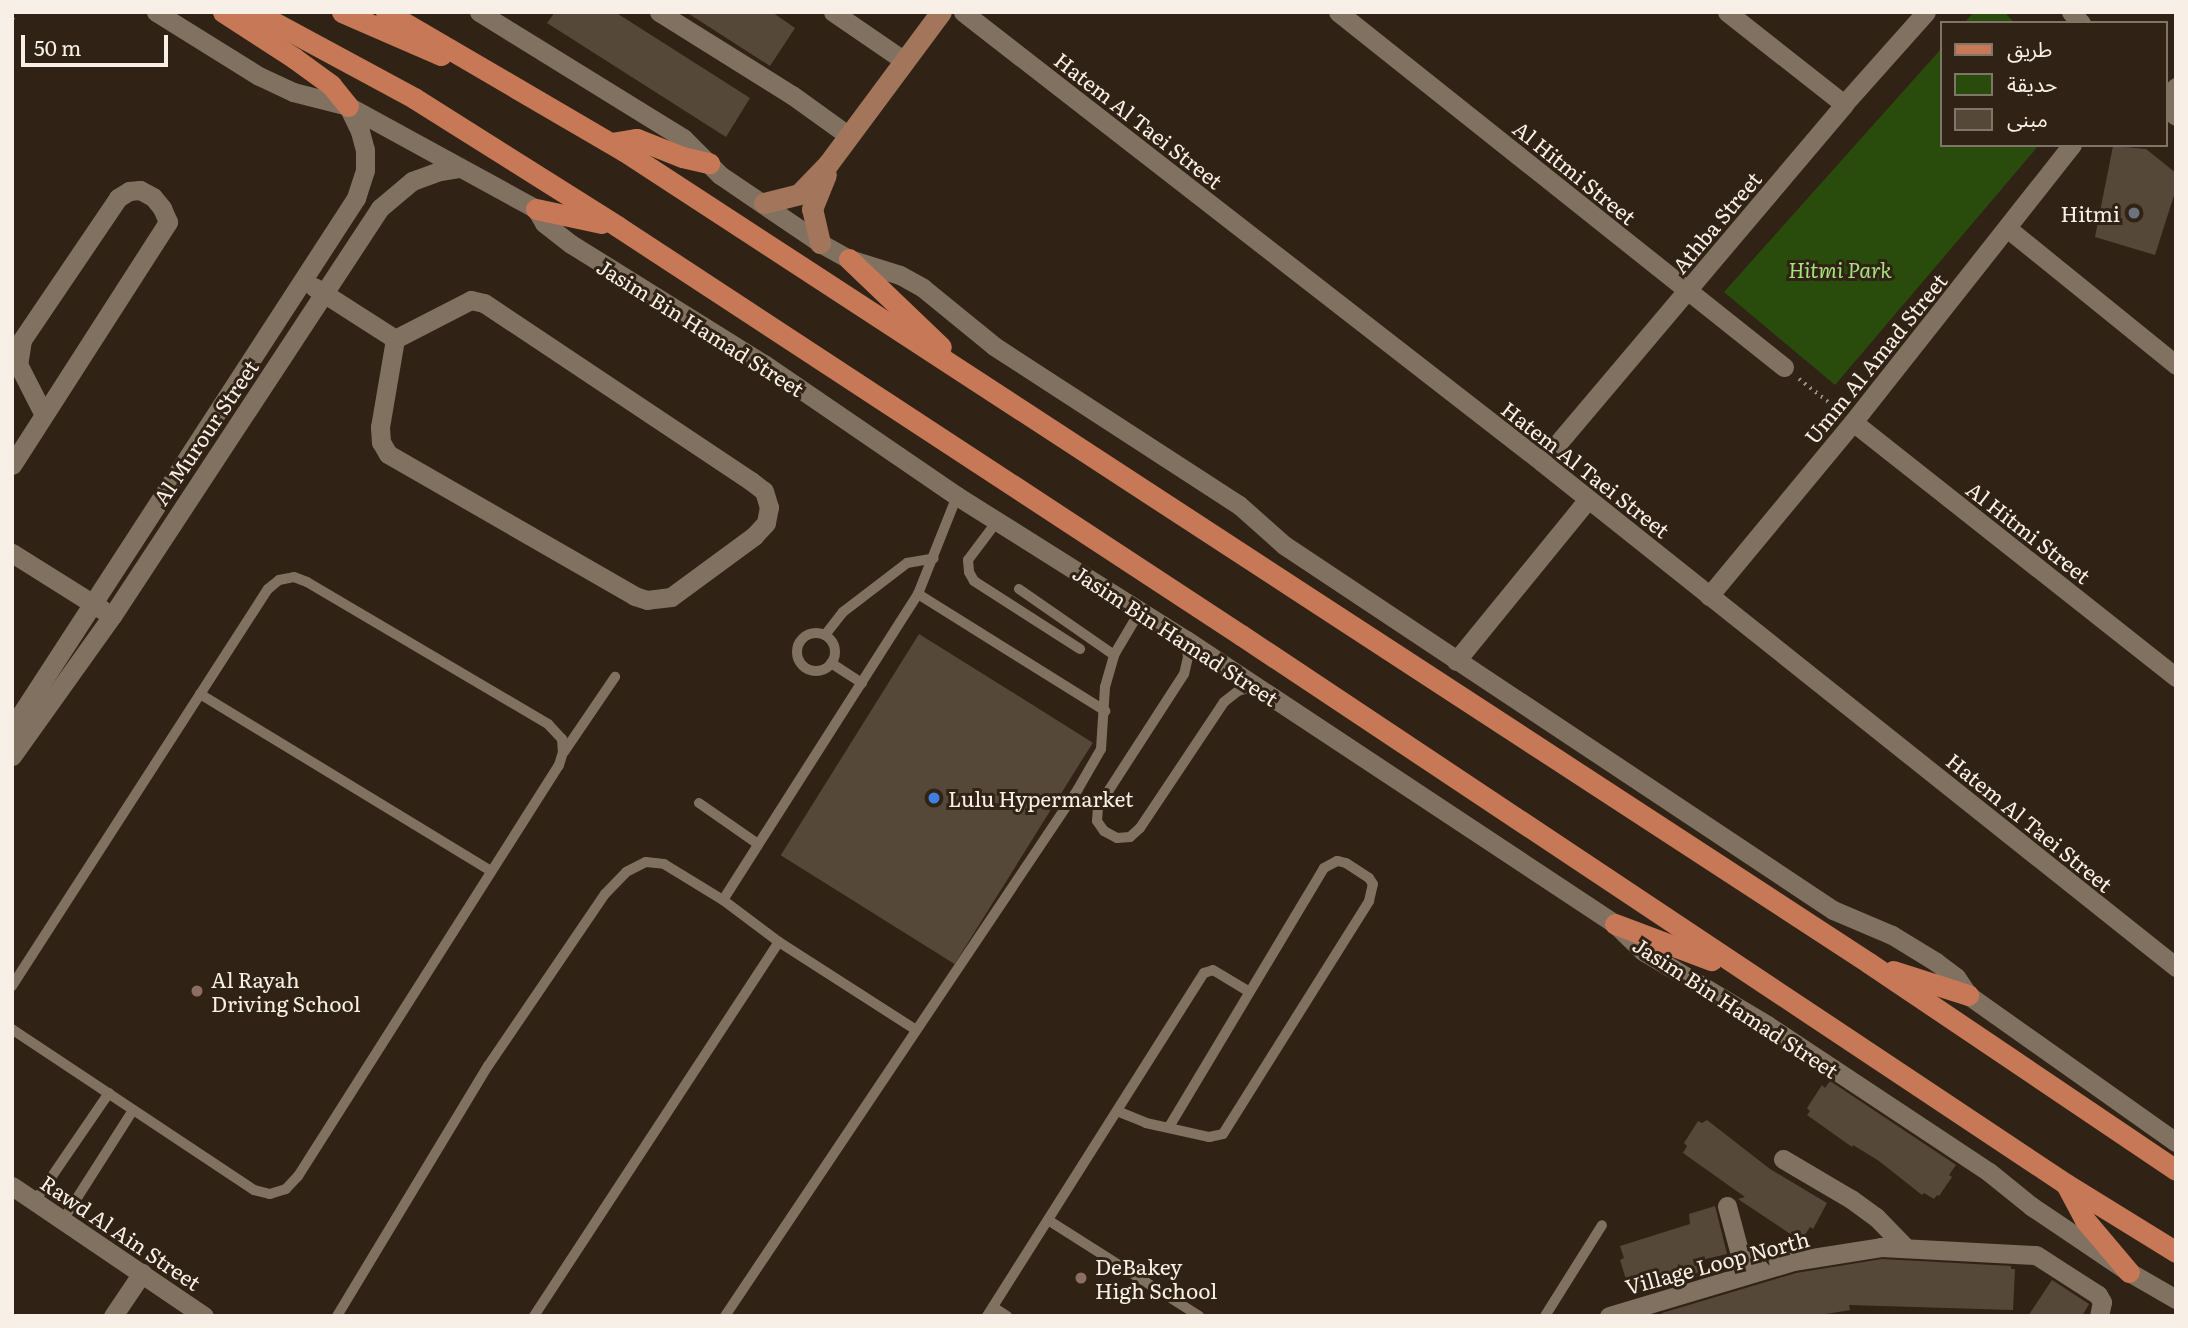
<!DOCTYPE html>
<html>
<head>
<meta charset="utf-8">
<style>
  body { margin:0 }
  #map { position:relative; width:2188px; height:1328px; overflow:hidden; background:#302315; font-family:Literata,"Noto Sans Arabic",serif }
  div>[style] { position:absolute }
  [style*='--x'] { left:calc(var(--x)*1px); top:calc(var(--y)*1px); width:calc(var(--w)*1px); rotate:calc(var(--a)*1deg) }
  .green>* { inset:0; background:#294b0c }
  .building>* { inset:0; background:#564838; transform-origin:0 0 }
  .path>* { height:3.5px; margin-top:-1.75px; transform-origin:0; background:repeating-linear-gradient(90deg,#958b80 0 2px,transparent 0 7px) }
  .lane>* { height:10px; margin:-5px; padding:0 5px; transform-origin:5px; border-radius:5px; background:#807161 }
  .lane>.ring { margin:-5px; padding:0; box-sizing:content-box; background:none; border:10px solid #807161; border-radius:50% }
  .street>* { height:19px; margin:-9.5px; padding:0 9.5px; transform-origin:9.5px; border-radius:9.5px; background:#807161 }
  .secondary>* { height:21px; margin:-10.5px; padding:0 10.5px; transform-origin:10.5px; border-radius:10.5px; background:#a3755b }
  .primary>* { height:21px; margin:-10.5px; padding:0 10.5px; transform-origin:10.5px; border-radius:10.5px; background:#c77856 }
  .dots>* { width:19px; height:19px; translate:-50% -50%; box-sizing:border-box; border:4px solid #302315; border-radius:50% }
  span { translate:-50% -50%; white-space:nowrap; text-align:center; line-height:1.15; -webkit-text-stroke:6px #302315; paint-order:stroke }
  .street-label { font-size:21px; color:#f8f0e7 }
  .poi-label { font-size:21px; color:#f8f0e7 }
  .right { translate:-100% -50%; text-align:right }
  .left { translate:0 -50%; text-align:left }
  .park-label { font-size:21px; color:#a5e17d; font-style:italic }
  .frame { position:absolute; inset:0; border:14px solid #f8f0e7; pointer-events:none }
  .legend { position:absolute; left:1940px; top:21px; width:228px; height:126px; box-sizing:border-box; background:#302315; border:2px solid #807569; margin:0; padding:9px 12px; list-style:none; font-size:21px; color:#f8f0e7 }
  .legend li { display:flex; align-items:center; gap:14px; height:35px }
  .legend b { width:35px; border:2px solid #807569 }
  .scale { position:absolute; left:21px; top:35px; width:147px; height:32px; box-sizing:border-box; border:4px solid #f8f0e7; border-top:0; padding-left:9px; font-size:21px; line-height:24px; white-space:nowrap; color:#f8f0e7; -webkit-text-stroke:5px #302315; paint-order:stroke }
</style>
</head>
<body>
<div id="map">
  <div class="green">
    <i style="clip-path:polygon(1974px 12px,2004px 12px,2015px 23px,1964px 23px)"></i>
    <i style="clip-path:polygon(1941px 49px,1941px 145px,2039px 145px,1835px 385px,1724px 292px)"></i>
  </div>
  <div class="building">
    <i style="clip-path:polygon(555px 12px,615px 12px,750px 98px,726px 137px,547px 23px)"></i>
    <i style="clip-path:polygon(686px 12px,772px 12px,795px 28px,770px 66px)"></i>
    <i style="clip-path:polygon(2113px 146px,2146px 149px,2176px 173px,2176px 189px,2155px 255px,2095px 237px)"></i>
    <i style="left:919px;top:634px;width:205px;height:261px;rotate:32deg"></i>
    <i style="clip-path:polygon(1830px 1081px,1956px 1165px,1949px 1175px,1952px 1177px,1939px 1196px,1937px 1195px,1934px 1199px,1924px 1193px,1922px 1195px,1879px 1161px,1853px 1145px,1852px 1147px,1807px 1115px,1810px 1111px,1807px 1108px,1822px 1085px,1825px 1088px)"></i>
    <i style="clip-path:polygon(1707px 1120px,1770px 1169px,1827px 1203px,1813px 1229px,1810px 1227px,1801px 1241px,1738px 1199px,1745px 1197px,1683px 1153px,1687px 1146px,1684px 1143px,1698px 1121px,1702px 1123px)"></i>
    <i style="clip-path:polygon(1715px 1206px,1727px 1254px,1697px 1261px,1699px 1276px,1658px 1289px,1657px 1285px,1633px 1289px,1632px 1285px,1628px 1286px,1620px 1260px,1624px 1258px,1620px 1246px,1690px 1224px,1689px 1214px)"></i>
    <i style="clip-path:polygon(1882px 1259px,2011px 1266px,2011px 1269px,2015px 1269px,2013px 1310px,1849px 1305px,1850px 1310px,1814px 1316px,1662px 1316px,1662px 1313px,1796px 1273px)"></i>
    <i style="clip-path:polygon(2052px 1280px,2089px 1304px,2082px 1316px,2028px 1316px)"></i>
  </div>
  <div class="path">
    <i style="--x:12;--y:19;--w:8;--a:-60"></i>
    <i style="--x:1799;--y:379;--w:52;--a:38"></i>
  </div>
  <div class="lane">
    <i style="--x:998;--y:520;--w:50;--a:126.9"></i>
    <i style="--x:968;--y:560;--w:12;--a:85"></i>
    <i style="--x:969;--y:572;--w:10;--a:61"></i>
    <i style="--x:974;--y:581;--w:126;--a:32.7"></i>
    <i style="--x:1019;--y:589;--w:116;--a:34.8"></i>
    <i style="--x:918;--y:594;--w:221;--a:32"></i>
    <i class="ring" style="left:797px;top:633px;width:28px;height:28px"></i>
    <i style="--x:825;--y:635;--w:29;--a:-52"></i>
    <i style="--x:843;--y:612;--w:81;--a:-37.4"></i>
    <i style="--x:907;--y:563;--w:27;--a:-10"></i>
    <i style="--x:1186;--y:641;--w:16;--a:83"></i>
    <i style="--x:1188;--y:657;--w:17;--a:103"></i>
    <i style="--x:1184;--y:674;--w:158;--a:122.9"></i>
    <i style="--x:1098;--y:807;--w:14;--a:94"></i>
    <i style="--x:1097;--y:821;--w:12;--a:55"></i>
    <i style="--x:1104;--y:831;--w:15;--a:28"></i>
    <i style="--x:1117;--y:838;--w:13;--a:-4"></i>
    <i style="--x:1130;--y:837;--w:13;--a:-42"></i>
    <i style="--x:1140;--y:828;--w:151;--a:-56.3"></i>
    <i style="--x:1224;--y:702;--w:18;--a:-38"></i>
    <i style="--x:1238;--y:691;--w:18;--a:-16"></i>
    <i style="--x:831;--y:663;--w:37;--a:33"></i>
    <i style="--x:200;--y:694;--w:341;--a:31.3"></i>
    <i style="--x:564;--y:752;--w:91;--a:-55.8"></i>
    <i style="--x:699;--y:803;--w:72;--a:34.8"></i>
    <i style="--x:723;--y:900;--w:70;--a:36.9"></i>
    <i style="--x:12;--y:986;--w:472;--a:-57.2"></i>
    <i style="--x:268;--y:589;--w:14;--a:-39"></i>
    <i style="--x:279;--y:580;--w:15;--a:-11"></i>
    <i style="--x:294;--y:577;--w:14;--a:21"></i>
    <i style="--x:307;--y:582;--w:280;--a:30.5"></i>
    <i style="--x:548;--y:724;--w:21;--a:47"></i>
    <i style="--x:562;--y:739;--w:13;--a:86"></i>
    <i style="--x:563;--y:752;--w:14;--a:107"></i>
    <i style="--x:559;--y:765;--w:487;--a:122.4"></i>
    <i style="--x:298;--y:1176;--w:18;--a:133"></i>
    <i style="--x:286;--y:1189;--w:17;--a:163"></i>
    <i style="--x:270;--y:1194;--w:16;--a:-166"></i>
    <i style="--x:254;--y:1190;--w:291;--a:-146.4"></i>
    <i style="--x:1117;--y:1111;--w:31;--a:22"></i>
    <i style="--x:1146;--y:1123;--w:65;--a:12.5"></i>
    <i style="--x:1209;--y:1137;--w:14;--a:-12"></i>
    <i style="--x:1223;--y:1134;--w:275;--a:-57.9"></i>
    <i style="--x:1369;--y:901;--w:17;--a:-77"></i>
    <i style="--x:1373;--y:884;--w:7;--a:-124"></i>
    <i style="--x:1369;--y:878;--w:27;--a:-147"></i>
    <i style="--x:1346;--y:863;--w:9;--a:-167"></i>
    <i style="--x:1337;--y:861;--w:15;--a:152"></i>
    <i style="--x:1324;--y:868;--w:302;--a:120.9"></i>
    <i style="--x:35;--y:1201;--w:131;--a:-55.6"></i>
    <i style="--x:63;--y:1220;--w:130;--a:-57.5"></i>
    <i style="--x:1048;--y:1220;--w:179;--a:32.4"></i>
    <i style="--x:993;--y:1307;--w:17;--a:33"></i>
    <i style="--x:337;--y:1316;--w:292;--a:-58.9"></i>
    <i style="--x:488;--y:1066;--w:208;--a:-55.8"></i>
    <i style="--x:605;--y:894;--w:30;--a:-46"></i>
    <i style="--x:626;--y:872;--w:22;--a:-27"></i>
    <i style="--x:646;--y:862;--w:18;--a:6"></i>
    <i style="--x:664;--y:864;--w:69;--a:31.4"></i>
    <i style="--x:723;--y:900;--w:363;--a:-57.5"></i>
    <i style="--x:918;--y:594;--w:105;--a:-68.3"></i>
    <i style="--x:534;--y:1316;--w:447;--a:-56.8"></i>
    <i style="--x:779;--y:942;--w:163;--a:32.7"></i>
    <i style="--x:725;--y:1316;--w:634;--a:-56.18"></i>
    <i style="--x:1078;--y:789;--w:46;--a:-60.1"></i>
    <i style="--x:1101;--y:749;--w:62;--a:-86.3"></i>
    <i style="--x:1105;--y:687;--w:33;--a:-74"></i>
    <i style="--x:1114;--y:655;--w:51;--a:-59.4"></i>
    <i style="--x:987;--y:1316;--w:406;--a:-57.7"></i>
    <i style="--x:1204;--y:973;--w:9;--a:-18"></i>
    <i style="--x:1213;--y:970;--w:41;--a:31"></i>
    <i style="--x:1545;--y:1316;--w:107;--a:-57.9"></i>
  </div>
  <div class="street">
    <i style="--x:156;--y:12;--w:121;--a:31.9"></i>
    <i style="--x:259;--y:76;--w:38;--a:25"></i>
    <i style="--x:293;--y:92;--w:57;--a:14.3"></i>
    <i style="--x:348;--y:106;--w:214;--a:28.7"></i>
    <i style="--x:536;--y:209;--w:16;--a:60"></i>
    <i style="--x:544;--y:223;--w:34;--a:38"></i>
    <i style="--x:571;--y:244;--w:227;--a:31.9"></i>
    <i style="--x:764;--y:364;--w:234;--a:34.4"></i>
    <i style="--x:957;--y:496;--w:271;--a:32.2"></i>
    <i style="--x:1186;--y:640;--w:514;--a:33.5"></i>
    <i style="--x:1615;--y:924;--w:39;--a:44"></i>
    <i style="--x:1643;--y:951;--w:144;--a:30.8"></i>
    <i style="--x:1767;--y:1025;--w:266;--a:33.5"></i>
    <i style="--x:1989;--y:1172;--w:54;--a:39"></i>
    <i style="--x:2031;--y:1206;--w:118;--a:34"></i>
    <i style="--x:2129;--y:1272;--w:54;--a:29.9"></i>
    <i style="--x:479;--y:12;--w:240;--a:31.7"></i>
    <i style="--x:683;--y:138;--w:52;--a:45"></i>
    <i style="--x:720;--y:175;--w:121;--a:34.2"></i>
    <i style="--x:820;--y:243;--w:33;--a:29"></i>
    <i style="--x:849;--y:259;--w:53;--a:17.4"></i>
    <i style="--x:900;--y:275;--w:26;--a:29"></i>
    <i style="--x:923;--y:288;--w:92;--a:39.2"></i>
    <i style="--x:994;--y:346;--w:292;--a:33"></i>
    <i style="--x:1239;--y:505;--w:60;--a:41.6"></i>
    <i style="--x:1284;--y:545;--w:659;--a:33.62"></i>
    <i style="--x:1833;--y:910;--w:64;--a:23"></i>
    <i style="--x:1892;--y:935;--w:52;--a:31.5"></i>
    <i style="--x:1936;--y:962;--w:25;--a:37"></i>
    <i style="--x:1956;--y:977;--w:22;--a:56"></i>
    <i style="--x:1968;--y:995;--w:255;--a:35.3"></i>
    <i style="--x:659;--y:12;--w:157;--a:32"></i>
    <i style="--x:792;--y:95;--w:70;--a:35.7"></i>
    <i style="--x:833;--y:12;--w:85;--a:34.4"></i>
    <i style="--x:963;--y:12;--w:733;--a:37.85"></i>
    <i style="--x:1542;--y:462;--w:811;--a:38.54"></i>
    <i style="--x:1338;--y:12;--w:570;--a:38.52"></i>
    <i style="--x:1727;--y:12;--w:149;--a:38.2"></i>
    <i style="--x:2071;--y:12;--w:15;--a:48"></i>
    <i style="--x:2165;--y:98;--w:16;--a:-45"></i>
    <i style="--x:2165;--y:107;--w:14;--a:39"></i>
    <i style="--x:2007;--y:228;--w:218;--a:39"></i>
    <i style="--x:314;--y:287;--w:96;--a:32.7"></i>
    <i style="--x:471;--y:300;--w:13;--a:13"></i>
    <i style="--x:484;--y:303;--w:321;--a:33.7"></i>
    <i style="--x:751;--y:481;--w:16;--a:38"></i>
    <i style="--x:764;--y:491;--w:17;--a:73"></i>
    <i style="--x:769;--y:507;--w:16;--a:101"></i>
    <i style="--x:766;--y:523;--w:18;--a:133"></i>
    <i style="--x:754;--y:536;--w:103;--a:143.7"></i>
    <i style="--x:671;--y:597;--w:24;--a:173"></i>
    <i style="--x:647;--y:600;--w:13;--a:-162"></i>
    <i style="--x:635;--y:596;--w:285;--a:-150.1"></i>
    <i style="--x:388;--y:454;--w:14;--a:-120"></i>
    <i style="--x:381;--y:442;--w:15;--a:-94"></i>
    <i style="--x:380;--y:427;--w:89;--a:-80.3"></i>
    <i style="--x:395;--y:339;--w:85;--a:-27.2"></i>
    <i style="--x:1853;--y:422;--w:412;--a:38.3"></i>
    <i style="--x:1542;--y:462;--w:468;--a:-49.8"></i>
    <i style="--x:1844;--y:104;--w:123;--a:-48.3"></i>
    <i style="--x:12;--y:465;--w:289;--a:-57.3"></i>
    <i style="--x:168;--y:222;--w:15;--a:-113"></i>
    <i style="--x:162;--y:208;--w:14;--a:-129"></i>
    <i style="--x:153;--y:197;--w:15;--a:-152"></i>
    <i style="--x:140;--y:190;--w:11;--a:175"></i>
    <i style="--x:129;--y:191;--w:13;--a:148"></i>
    <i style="--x:118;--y:198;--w:171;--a:124.1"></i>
    <i style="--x:22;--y:340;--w:24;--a:99"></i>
    <i style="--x:18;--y:364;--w:55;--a:63"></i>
    <i style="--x:12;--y:553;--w:107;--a:32.1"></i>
    <i style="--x:1709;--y:596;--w:226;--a:-50.4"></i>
    <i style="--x:1853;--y:422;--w:353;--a:-51.7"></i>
    <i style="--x:1456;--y:661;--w:209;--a:-50.8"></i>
    <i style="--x:12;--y:728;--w:632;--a:-57.01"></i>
    <i style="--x:356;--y:198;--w:29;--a:-72"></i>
    <i style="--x:365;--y:170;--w:20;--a:-90"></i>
    <i style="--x:365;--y:150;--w:20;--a:-105"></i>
    <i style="--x:360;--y:131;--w:28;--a:-116"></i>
    <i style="--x:12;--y:756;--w:172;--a:-54.5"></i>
    <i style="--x:112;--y:616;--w:488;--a:-56.7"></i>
    <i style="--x:380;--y:208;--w:42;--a:-40.2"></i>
    <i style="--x:412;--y:181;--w:30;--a:-20"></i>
    <i style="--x:440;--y:171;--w:20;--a:-9"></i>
    <i style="--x:1783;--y:1159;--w:79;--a:30.5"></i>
    <i style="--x:1851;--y:1199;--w:31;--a:36"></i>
    <i style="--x:1876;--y:1217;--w:42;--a:46"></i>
    <i style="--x:12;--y:1186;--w:232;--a:34.1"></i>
    <i style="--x:1727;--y:1206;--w:69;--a:75"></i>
    <i style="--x:113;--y:1316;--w:52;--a:-56"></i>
    <i style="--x:1609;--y:1316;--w:192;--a:-16.6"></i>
    <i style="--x:1793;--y:1261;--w:89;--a:-9"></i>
    <i style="--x:1881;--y:1247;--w:155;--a:3"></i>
    <i style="--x:2036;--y:1255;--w:74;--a:32.8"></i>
    <i style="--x:2098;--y:1295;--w:8;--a:60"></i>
    <i style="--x:2102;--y:1302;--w:14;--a:102"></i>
  </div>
  <div class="secondary">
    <i style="--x:764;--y:203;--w:36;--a:-14"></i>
    <i style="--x:799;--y:194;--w:42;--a:-46"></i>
    <i style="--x:828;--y:164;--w:189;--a:-53.4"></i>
    <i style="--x:820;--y:243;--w:35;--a:-103"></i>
    <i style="--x:812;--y:209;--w:37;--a:-68"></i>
  </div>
  <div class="primary">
    <i style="--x:223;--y:12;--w:85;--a:32.9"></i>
    <i style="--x:294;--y:58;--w:46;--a:36.1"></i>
    <i style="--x:331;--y:85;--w:27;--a:51"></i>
    <i style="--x:255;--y:12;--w:181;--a:28.4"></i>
    <i style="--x:414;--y:98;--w:240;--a:32.2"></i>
    <i style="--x:617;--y:226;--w:746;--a:33.24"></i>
    <i style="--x:1241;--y:635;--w:991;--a:33.64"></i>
    <i style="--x:2066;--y:1184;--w:129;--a:31.7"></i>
    <i style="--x:342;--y:12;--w:108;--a:23.5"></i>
    <i style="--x:386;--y:12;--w:276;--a:30.3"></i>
    <i style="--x:624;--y:151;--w:1486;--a:33.11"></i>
    <i style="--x:1869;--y:963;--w:370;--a:34"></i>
    <i style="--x:611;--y:143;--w:26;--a:-9"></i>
    <i style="--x:637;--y:139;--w:48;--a:21.8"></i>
    <i style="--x:682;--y:157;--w:28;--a:13"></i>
    <i style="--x:536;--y:209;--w:67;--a:12"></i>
    <i style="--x:849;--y:259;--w:127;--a:43.7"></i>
    <i style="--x:1615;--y:924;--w:103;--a:20.6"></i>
    <i style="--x:1893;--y:971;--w:79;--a:17.7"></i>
    <i style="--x:2067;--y:1186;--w:38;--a:62"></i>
    <i style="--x:2085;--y:1220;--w:68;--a:49.8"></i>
  </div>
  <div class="dots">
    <i style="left:2134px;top:213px;background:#6b7280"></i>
    <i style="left:934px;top:798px;background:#3f7fe0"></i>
    <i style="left:197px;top:991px;background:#8d6e63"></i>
    <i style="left:1081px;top:1278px;background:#8d6e63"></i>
  </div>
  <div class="street-label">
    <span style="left:1139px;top:120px;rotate:38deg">Hatem Al Taei Street</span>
    <span style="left:1575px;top:172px;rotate:39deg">Al Hitmi Street</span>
    <span style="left:1716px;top:222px;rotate:-50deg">Athba Street</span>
    <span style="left:701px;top:327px;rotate:32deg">Jasim Bin Hamad Street</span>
    <span style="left:1875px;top:358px;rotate:-51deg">Umm Al Amad Street</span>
    <span style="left:205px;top:432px;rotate:-56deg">Al Murour Street</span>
    <span style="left:1586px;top:469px;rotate:38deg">Hatem Al Taei Street</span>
    <span style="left:2029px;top:532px;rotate:38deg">Al Hitmi Street</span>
    <span style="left:1176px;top:635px;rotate:33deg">Jasim Bin Hamad Street</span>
    <span style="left:2030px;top:822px;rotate:39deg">Hatem Al Taei Street</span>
    <span style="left:1736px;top:1007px;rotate:33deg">Jasim Bin Hamad Street</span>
    <span style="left:121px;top:1232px;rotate:34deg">Rawd Al Ain Street</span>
    <span style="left:1717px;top:1262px;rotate:-15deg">Village Loop North</span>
  </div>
  <div class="poi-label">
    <span class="right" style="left:2120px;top:213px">Hitmi</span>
    <span class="left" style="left:948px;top:798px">Lulu Hypermarket</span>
    <span class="left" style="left:211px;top:991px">Al Rayah<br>Driving School</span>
    <span class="left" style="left:1095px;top:1278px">DeBakey<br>High School</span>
  </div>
  <div class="park-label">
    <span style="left:1840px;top:269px">Hitmi Park</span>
  </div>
  <div class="frame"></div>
  <ul class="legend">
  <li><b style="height:9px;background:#c77856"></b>طريق</li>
  <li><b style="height:19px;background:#294b0c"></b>حديقة</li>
  <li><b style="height:19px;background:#564838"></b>مبنى</li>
  </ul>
  <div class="scale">50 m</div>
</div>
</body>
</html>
